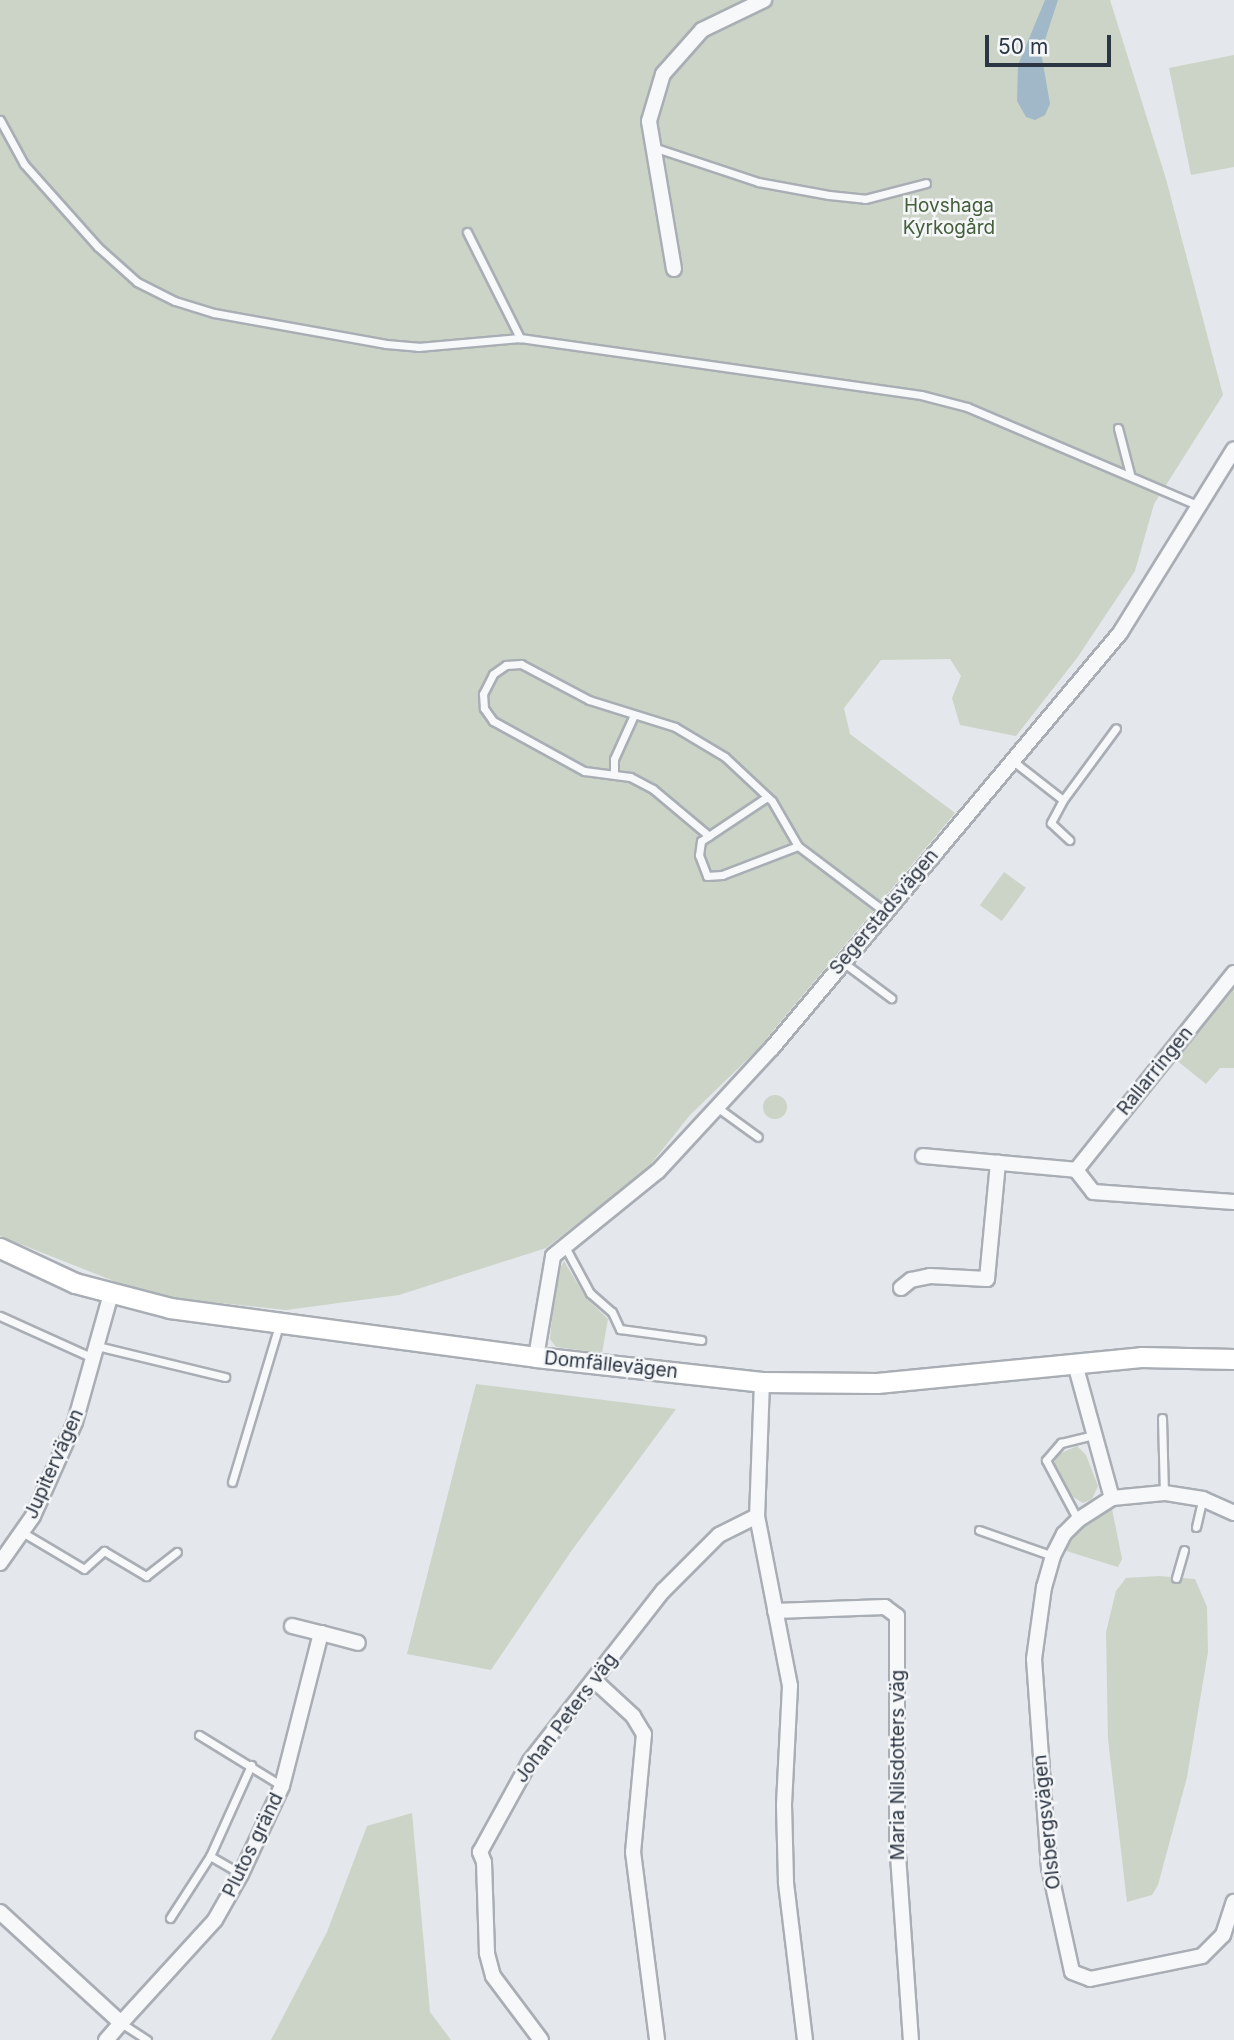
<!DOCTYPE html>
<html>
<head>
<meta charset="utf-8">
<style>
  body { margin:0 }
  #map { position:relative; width:1234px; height:2040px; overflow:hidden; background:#e4e7eb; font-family:Inter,sans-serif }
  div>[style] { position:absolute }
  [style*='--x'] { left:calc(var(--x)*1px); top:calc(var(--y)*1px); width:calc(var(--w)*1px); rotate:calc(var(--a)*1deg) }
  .green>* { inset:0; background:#cbd4c6; transform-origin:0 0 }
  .round { border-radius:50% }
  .water>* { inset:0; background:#a1b8c9 }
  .roads { filter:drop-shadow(2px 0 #a9aeb5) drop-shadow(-2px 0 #a9aeb5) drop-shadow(0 2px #a9aeb5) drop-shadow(0 -2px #a9aeb5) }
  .lane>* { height:7px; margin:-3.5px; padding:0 3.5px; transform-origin:3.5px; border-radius:3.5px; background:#f7f8f9 }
  .street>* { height:14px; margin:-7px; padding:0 7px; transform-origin:7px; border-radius:7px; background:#f7f8f9 }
  .secondary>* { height:19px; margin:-9.5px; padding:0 9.5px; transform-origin:9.5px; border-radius:9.5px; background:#fff }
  span { translate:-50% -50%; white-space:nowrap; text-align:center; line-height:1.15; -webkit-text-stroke:5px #f4f6f8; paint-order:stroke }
  .park-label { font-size:19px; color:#445e3a }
  .street-label { font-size:19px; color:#2c3643 }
  .scale { position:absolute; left:985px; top:35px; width:126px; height:32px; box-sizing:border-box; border:4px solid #2c3643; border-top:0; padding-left:9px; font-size:21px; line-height:24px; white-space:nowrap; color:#2c3643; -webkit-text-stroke:5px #f4f6f8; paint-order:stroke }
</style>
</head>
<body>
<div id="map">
  <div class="green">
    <i style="clip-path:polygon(0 0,1110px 0,1166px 179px,1223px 395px,1154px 504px,1135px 571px,1077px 658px,1016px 736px,960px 725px,952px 698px,961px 676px,950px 659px,881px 660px,844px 708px,850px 734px,955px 813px,757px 1050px,690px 1115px,646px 1170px,546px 1248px,399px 1295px,286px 1310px,182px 1299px,129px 1287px,0 1236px)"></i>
    <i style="clip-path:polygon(1234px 55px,1234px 167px,1191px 175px,1169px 68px)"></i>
    <i style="left:1004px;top:872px;width:27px;height:41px;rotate:36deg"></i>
    <i style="clip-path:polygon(1234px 987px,1234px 1068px,1220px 1068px,1206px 1084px,1175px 1059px)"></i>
    <i class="round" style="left:763px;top:1095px;width:24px;height:24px"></i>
    <i style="clip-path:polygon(564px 1261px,586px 1298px,608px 1319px,602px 1353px,556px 1347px,550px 1339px,556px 1277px)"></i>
    <i style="clip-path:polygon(476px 1384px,676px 1409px,572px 1550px,491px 1670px,407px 1654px)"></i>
    <i style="clip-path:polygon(1077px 1446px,1086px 1455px,1098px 1486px,1092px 1499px,1083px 1503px,1070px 1495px,1054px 1463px,1059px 1454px)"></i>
    <i style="clip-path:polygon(1112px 1509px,1122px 1559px,1118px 1567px,1063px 1550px,1073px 1532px)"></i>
    <i style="clip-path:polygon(1159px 1576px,1195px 1579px,1207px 1607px,1208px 1652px,1187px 1777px,1158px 1885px,1152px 1895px,1127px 1902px,1108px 1739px,1106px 1632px,1116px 1591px,1126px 1578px)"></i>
    <i style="clip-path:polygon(412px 1813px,430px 2012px,451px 2040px,271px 2040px,327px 1932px,367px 1826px)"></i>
  </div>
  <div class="water">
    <i style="clip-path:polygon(1045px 0,1058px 0,1041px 52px,1050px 104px,1045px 115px,1035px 120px,1026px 117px,1017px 101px,1018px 65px)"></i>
  </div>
  <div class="roads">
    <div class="lane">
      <i style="--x:0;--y:120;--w:50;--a:61.4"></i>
      <i style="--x:24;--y:164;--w:111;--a:48.3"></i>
      <i style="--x:98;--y:247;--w:52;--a:41.9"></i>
      <i style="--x:137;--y:282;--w:42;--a:26.6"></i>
      <i style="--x:175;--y:301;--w:41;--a:17.1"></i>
      <i style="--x:214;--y:313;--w:175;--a:10.2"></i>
      <i style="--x:386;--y:344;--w:32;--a:5"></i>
      <i style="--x:418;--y:347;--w:102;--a:-5"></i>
      <i style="--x:653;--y:147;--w:111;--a:18.4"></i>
      <i style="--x:758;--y:182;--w:72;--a:10.4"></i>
      <i style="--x:829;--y:195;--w:36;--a:6"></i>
      <i style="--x:865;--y:199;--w:63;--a:-14.7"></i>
      <i style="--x:467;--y:232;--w:119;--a:63.4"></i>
      <i style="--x:520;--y:338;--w:405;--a:8.1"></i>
      <i style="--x:921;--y:395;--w:48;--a:14.6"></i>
      <i style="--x:967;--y:407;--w:250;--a:23.1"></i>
      <i style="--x:1118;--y:428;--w:48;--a:75.4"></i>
      <i style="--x:1013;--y:761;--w:63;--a:38"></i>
      <i style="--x:1063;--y:800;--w:89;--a:-53.6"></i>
      <i style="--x:614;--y:773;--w:14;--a:-90"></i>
      <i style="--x:614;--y:759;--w:48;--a:-65.6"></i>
      <i style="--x:767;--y:797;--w:79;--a:146.3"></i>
      <i style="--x:701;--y:841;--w:14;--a:98"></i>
      <i style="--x:699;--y:855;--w:22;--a:69"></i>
      <i style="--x:707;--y:876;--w:15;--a:-4"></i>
      <i style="--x:722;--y:875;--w:81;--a:-20.9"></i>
      <i style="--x:1063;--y:800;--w:26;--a:118"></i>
      <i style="--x:1051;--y:823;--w:25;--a:43"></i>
      <i style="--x:709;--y:836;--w:73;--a:-140"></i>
      <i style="--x:653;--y:789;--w:26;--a:-152"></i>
      <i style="--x:630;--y:777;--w:46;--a:-172.6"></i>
      <i style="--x:584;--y:771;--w:104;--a:-151.2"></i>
      <i style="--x:493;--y:721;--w:16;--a:-125"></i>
      <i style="--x:484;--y:708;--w:14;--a:-94"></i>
      <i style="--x:483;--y:694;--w:22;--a:-63"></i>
      <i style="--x:493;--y:674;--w:16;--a:-35"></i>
      <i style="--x:506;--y:665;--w:15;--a:-4"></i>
      <i style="--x:521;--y:664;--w:77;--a:27.9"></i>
      <i style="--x:589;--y:700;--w:90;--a:17.4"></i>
      <i style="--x:675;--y:727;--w:58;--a:31"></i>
      <i style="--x:725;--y:757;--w:64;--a:43.1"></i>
      <i style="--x:772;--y:801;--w:52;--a:60"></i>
      <i style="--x:798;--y:846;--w:108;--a:37.1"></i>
      <i style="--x:844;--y:963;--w:59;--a:36.7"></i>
      <i style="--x:718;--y:1108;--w:49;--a:35.9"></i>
      <i style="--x:564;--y:1245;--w:55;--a:61.6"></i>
      <i style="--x:590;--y:1293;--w:29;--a:41"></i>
      <i style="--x:612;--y:1312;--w:19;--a:65"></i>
      <i style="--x:620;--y:1329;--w:82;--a:7.7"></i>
      <i style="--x:0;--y:1316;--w:102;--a:24.3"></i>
      <i style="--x:97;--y:1346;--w:132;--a:13.6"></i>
      <i style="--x:1162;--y:1418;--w:75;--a:88.5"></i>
      <i style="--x:232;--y:1482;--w:164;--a:-73.3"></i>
      <i style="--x:1078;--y:1520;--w:68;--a:-118.1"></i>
      <i style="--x:1046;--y:1460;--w:23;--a:-49"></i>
      <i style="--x:1061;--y:1443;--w:34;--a:-14"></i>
      <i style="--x:1196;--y:1527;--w:28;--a:-77"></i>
      <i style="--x:979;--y:1530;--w:78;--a:19.4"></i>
      <i style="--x:22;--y:1532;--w:72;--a:30.8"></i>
      <i style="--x:84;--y:1569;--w:27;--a:-42"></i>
      <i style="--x:104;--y:1551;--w:49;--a:30.8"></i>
      <i style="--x:146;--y:1576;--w:39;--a:-38"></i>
      <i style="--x:1176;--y:1578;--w:29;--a:-74"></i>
      <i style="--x:199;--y:1735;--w:97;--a:31.6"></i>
      <i style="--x:210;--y:1856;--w:36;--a:30"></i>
      <i style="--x:170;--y:1918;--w:74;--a:-57.2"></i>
      <i style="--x:210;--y:1856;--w:100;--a:-65.7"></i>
      <i style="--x:121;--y:2023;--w:31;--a:33"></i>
    </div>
    <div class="street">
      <i style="--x:674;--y:269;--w:150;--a:-99.6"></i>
      <i style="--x:649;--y:121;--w:49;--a:-73.4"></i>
      <i style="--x:663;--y:74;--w:59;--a:-48.4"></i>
      <i style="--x:702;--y:30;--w:69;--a:-25.8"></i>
      <i style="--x:1234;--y:973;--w:253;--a:128.7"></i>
      <i style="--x:1076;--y:1170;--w:28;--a:52"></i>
      <i style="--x:1093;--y:1192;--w:141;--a:4.1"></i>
      <i style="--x:923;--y:1156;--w:154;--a:5.2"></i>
      <i style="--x:901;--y:1288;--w:13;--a:-39"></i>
      <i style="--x:911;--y:1280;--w:19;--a:-12"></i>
      <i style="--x:930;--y:1276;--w:57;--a:3"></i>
      <i style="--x:987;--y:1279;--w:117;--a:-84.6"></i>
      <i style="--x:536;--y:1357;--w:102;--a:-80.4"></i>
      <i style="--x:553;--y:1256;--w:135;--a:-39"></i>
      <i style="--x:658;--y:1171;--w:168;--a:-47.2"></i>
      <i style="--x:772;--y:1048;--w:542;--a:-50.02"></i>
      <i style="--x:1120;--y:633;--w:216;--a:-58.2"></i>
      <i style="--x:1075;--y:1364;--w:139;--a:74.6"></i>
      <i style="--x:762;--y:1382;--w:134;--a:92.1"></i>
      <i style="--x:757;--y:1516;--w:173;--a:79"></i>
      <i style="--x:790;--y:1686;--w:119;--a:92.9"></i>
      <i style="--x:784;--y:1805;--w:78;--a:88.5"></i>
      <i style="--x:786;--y:1883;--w:158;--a:83.1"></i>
      <i style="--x:1234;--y:1513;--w:34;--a:-156"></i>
      <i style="--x:1203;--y:1499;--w:39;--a:-171"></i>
      <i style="--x:1164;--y:1493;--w:52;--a:174.5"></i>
      <i style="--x:1112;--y:1498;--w:40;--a:147.1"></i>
      <i style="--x:1078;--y:1520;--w:20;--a:135"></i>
      <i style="--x:1064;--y:1534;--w:25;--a:117"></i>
      <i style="--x:1053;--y:1556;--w:32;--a:106"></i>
      <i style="--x:1044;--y:1587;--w:73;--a:97.9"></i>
      <i style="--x:1034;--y:1659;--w:209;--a:85.9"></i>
      <i style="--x:1049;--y:1867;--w:107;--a:77.6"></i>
      <i style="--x:1072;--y:1972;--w:19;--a:21"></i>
      <i style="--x:1090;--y:1979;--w:114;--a:-11.6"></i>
      <i style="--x:1202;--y:1956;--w:30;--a:-45"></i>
      <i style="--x:1223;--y:1935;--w:35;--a:-72"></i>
      <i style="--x:0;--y:1563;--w:57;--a:-54.9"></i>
      <i style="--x:33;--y:1516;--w:103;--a:-65.9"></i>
      <i style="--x:75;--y:1422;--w:133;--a:-74.3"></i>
      <i style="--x:775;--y:1611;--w:110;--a:-2.1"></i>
      <i style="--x:885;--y:1607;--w:15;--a:37"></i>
      <i style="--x:897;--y:1616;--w:225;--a:90"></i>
      <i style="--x:897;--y:1841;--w:199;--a:86"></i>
      <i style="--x:292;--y:1626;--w:30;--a:14"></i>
      <i style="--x:595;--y:1681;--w:52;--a:42.6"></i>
      <i style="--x:633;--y:1716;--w:21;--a:59"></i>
      <i style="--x:644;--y:1734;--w:119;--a:95.3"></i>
      <i style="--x:633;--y:1852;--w:190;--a:82.7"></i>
      <i style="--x:0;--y:1912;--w:164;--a:42.5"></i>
      <i style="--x:121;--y:2023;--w:23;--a:131"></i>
      <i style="--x:121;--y:2023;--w:139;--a:-47.6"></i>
      <i style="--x:215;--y:1920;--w:53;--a:-60.5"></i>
      <i style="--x:241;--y:1874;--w:97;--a:-65"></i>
      <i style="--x:282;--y:1786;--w:158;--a:-75.7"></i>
      <i style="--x:321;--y:1633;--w:38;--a:15"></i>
      <i style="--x:541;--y:2040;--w:80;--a:-126.9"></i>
      <i style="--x:493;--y:1976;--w:24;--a:-105"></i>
      <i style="--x:487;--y:1953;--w:91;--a:-91.9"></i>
      <i style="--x:484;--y:1862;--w:11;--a:-112"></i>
      <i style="--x:480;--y:1852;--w:104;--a:-61.2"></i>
      <i style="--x:530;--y:1761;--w:216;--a:-52"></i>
      <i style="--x:663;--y:1591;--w:79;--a:-45"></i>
      <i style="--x:719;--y:1535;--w:42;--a:-26.6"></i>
    </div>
    <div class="secondary">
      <i style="--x:0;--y:1248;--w:83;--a:25"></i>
      <i style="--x:75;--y:1283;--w:98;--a:14.7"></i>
      <i style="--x:170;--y:1308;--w:369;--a:7.6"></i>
      <i style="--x:536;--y:1357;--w:227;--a:6.3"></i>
      <i style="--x:762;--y:1382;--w:115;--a:0.5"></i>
      <i style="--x:877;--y:1383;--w:265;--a:-5.6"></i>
      <i style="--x:1141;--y:1357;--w:93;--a:1.2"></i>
    </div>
  </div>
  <div class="park-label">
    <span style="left:949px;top:217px">Hovshaga<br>Kyrkogård</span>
  </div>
  <div class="street-label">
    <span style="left:884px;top:912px;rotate:-50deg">Segerstadsvägen</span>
    <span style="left:1155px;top:1071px;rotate:-51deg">Rallarringen</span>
    <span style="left:611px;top:1365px;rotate:6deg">Domfällevägen</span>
    <span style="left:54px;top:1464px;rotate:-66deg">Jupitervägen</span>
    <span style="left:566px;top:1718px;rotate:-53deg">Johan Peters väg</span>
    <span style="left:898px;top:1765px;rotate:-90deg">Maria Nilsdotters väg</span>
    <span style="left:1047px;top:1822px;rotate:-96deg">Olsbergsvägen</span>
    <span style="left:253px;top:1845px;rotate:-64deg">Plutos gränd</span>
  </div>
  <div class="scale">50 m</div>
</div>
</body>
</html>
